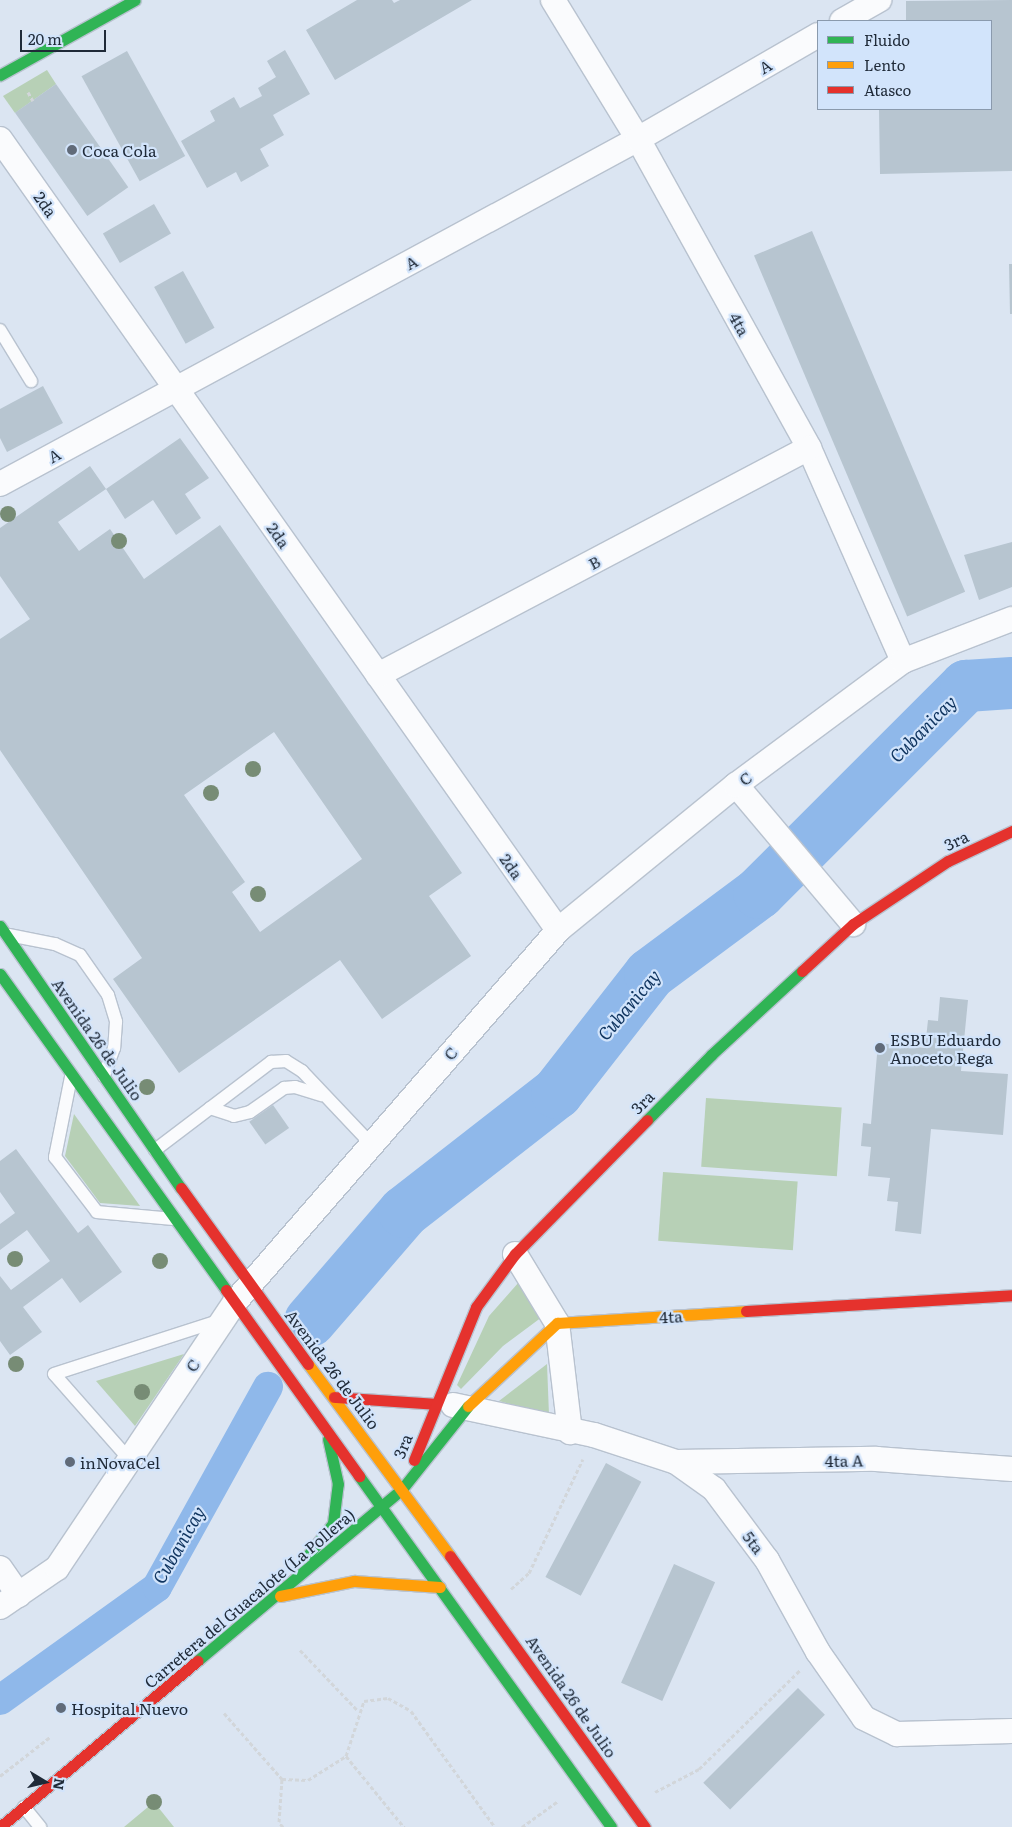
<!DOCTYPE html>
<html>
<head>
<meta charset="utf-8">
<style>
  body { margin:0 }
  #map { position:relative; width:1012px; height:1827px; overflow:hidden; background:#dbe5f2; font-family:Literata,serif }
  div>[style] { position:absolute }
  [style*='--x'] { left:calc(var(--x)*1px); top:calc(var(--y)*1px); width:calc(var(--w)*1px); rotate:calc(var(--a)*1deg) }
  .green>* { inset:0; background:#b7d0b6; transform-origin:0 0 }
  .canal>* { height:30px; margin:-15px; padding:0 15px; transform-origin:15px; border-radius:15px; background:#8fb8ea }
  .river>* { height:52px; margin:-26px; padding:0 26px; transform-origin:26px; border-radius:26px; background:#8fb8ea }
  .building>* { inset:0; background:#b7c5d0; transform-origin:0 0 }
  .path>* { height:3px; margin-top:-1.5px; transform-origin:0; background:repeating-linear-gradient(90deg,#d2d6da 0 4px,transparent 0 6.5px) }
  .roads { filter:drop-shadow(1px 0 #b8c2cf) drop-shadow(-1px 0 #b8c2cf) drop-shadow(0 1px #b8c2cf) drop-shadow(0 -1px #b8c2cf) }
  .lane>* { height:12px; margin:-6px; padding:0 6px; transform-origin:6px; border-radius:6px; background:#fafbfd }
  .street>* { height:24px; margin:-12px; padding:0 12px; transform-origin:12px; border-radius:12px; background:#fafbfd }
  .fast>* { height:11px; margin:-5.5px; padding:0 5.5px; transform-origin:5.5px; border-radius:5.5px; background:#30b455 }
  .slow>* { height:11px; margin:-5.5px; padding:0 5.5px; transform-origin:5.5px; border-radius:5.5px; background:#ff9f0a }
  .jam>* { height:11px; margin:-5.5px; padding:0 5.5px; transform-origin:5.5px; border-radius:5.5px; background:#e5322d }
  .trees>* { width:16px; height:16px; margin:-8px; border-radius:50%; background:#778c75 }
  .dots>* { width:14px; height:14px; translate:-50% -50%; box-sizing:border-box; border:2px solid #d2e4fb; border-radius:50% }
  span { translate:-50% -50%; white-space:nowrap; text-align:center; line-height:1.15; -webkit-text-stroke:4.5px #d2e4fb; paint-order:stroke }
  .street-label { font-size:16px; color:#1f2a38 }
  .poi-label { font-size:16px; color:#1f2a38 }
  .left { translate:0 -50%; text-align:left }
  .water-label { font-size:18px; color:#0f345f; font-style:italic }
  .legend { position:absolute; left:817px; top:20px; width:175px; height:90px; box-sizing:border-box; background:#d2e4fb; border:1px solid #8a9aad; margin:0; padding:6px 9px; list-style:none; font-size:15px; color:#1f2a38 }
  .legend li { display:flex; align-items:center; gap:10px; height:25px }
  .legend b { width:25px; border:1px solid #8a9aad }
  .north { position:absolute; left:20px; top:1757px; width:50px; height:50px; -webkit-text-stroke:4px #d2e4fb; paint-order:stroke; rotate:99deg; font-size:14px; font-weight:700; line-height:20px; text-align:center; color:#1f2a38 }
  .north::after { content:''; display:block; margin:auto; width:18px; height:22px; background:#1f2a38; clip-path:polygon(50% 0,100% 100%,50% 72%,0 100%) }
  .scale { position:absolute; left:20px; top:30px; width:86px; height:22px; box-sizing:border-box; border:2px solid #1f2a38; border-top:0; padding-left:6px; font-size:15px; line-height:18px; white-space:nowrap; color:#1f2a38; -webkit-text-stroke:4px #d2e4fb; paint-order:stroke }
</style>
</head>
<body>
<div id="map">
  <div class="green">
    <i style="clip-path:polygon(47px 70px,56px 84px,15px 113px,3px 96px)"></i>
    <i style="left:706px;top:1098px;width:136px;height:69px;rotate:4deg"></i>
    <i style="clip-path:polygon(74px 1114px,140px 1206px,100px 1203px,65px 1156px)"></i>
    <i style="left:663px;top:1172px;width:135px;height:69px;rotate:4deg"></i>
    <i style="clip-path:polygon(519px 1282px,542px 1317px,503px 1346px,461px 1389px,457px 1385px,489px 1316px)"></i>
    <i style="clip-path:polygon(184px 1354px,135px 1426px,96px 1381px)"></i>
    <i style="clip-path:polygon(547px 1364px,549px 1415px,499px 1401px)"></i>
    <i style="clip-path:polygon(154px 1802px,174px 1827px,124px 1827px)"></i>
  </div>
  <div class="canal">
    <i style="--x:0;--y:1700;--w:193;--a:-35.7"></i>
    <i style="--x:157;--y:1587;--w:229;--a:-61"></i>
  </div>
  <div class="river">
    <i style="--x:310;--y:1321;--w:144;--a:-49.2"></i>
    <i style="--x:404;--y:1212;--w:194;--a:-37.9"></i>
    <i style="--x:557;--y:1093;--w:151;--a:-52"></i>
    <i style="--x:650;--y:974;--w:136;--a:-36.6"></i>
    <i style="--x:759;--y:893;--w:293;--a:-45"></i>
    <i style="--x:966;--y:686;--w:46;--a:-3.7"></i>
  </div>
  <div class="building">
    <i style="clip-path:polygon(357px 0,392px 0,394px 3px,400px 0,472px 0,335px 80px,306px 30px)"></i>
    <i style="clip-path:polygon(1012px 0,1012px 171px,880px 174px,879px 109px,991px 109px,991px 21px,906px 21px,906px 1px)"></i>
    <i style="clip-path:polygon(285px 50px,310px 94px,273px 115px,284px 135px,260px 149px,269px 166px,241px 182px,236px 172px,207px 188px,181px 141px,215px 121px,210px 111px,234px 97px,240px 108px,262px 96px,258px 88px,276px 77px,267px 61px)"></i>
    <i style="left:127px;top:51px;width:120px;height:52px;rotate:61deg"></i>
    <i style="left:56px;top:84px;width:126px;height:50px;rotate:55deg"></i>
    <i style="left:154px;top:204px;width:34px;height:59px;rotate:60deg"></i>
    <i style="left:812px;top:231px;width:392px;height:63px;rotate:67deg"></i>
    <i style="clip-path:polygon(1009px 264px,1012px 264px,1012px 314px,1010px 314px)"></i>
    <i style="left:183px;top:271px;width:65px;height:33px;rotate:61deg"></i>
    <i style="clip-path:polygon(43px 386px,63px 423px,7px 452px,0 438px,0 409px)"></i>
    <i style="clip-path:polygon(180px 438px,209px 478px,185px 494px,201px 518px,176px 535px,153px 500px,125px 519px,106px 489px)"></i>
    <i style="clip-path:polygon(evenodd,90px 466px,106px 489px,58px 522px,79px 551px,110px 529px,144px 579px,220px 525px,462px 873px,429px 896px,471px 956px,382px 1019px,340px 960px,179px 1073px,113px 979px,142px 958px,0 750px,0 639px,30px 619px,0 576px,0 528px,90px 466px,274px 732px,362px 859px,260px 932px,232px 892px,245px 882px,184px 795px,274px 732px)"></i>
    <i style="clip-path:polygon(1012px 542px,1012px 587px,979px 600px,964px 555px)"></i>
    <i style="clip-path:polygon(940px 997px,968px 1000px,961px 1071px,1008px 1074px,1003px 1135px,931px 1129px,921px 1234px,895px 1231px,898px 1202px,887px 1201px,890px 1178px,868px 1176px,871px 1147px,861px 1146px,863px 1123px,871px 1124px,878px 1043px,925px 1048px,928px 1020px,938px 1021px)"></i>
    <i style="left:273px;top:1105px;width:28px;height:29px;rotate:55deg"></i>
    <i style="clip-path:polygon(16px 1149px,78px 1233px,88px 1225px,122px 1272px,80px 1303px,62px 1278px,23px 1307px,42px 1332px,10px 1355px,0 1341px,0 1276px,11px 1290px,50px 1261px,27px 1230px,0 1250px,0 1224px,15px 1213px,0 1192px,0 1161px)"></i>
    <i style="left:606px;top:1463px;width:40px;height:129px;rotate:28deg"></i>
    <i style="left:674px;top:1564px;width:45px;height:130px;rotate:24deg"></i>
    <i style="left:798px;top:1688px;width:38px;height:134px;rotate:45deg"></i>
  </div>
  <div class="path">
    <i style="--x:28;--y:92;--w:10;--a:61"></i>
    <i style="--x:511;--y:1589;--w:24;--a:-42"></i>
    <i style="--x:529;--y:1573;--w:126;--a:-64.7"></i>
    <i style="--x:300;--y:1650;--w:84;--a:46.4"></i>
    <i style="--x:224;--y:1713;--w:88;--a:48.7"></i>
    <i style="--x:346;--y:1756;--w:92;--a:50.8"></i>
    <i style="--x:0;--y:1776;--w:63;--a:-38"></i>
    <i style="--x:655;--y:1792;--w:50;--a:-27.6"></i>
    <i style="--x:699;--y:1769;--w:141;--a:-44.4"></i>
    <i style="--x:283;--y:1827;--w:6;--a:-129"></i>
    <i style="--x:279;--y:1822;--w:43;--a:-86"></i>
    <i style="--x:282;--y:1779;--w:26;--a:2"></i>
    <i style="--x:308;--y:1780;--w:45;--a:-32.3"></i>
    <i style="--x:346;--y:1756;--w:58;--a:-71.9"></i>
    <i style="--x:364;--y:1701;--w:24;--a:-7"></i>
    <i style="--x:388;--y:1698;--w:26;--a:29"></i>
    <i style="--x:411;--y:1711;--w:143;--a:54.1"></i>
    <i style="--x:522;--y:1827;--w:44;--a:-35.8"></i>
  </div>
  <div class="roads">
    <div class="lane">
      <i style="--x:0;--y:330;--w:60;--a:58.7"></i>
      <i style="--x:9;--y:935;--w:47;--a:11.1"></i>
      <i style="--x:55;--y:944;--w:27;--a:24"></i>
      <i style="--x:80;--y:955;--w:49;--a:55"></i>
      <i style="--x:108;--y:995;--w:28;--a:73"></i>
      <i style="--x:116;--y:1022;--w:26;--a:94"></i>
      <i style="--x:114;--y:1048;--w:30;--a:110"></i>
      <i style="--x:71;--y:1077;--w:82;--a:101.3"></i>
      <i style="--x:55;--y:1157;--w:69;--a:52.6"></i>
      <i style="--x:97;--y:1212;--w:76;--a:5.3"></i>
      <i style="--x:210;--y:1108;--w:25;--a:18"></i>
      <i style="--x:234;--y:1116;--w:16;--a:-14"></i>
      <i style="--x:250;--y:1112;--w:42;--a:-35.2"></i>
      <i style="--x:284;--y:1088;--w:11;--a:-5"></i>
      <i style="--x:295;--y:1087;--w:28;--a:17"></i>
      <i style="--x:155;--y:1150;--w:146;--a:-37.2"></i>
      <i style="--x:271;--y:1062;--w:15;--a:-4"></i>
      <i style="--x:286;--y:1061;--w:19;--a:32"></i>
      <i style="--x:302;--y:1071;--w:100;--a:46.6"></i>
      <i style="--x:129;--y:1459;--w:113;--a:-131.4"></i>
      <i style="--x:54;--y:1374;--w:176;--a:-17.9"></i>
      <i style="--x:24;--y:1807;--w:26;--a:51"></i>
    </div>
    <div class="street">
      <i style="--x:553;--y:0;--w:163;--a:58.6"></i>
      <i style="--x:638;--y:139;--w:353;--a:61"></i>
      <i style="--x:809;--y:448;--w:233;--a:66.2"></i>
      <i style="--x:842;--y:21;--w:43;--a:-29.6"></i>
      <i style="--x:0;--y:139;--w:968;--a:54.8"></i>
      <i style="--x:0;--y:484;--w:725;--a:-28.4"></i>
      <i style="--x:638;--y:139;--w:208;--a:-30"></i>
      <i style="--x:378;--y:675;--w:487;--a:-27.8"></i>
      <i style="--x:736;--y:785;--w:182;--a:49.9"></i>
      <i style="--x:515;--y:1254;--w:81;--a:58.7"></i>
      <i style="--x:557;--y:1323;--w:110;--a:83.2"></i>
      <i style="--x:453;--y:1405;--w:144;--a:12"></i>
      <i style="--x:594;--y:1435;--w:86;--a:18.2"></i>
      <i style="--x:676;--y:1462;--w:47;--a:35.4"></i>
      <i style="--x:714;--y:1489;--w:89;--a:53.3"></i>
      <i style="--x:767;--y:1560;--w:105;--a:61"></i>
      <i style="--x:818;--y:1652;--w:80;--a:55.1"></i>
      <i style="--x:864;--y:1718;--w:37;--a:26"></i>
      <i style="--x:897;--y:1734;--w:115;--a:-1.5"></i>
      <i style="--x:676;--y:1462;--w:200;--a:-0.9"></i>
      <i style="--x:876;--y:1459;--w:136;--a:4.2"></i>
      <i style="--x:0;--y:1568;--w:33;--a:55"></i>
      <i style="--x:0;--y:1607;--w:69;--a:-34.4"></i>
      <i style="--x:57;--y:1568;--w:320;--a:-56.2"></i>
      <i style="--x:235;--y:1302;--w:493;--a:-49"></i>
      <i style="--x:558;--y:930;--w:230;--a:-39.2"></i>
      <i style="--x:736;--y:785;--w:208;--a:-36.6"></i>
      <i style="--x:903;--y:661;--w:117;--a:-21.1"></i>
    </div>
    <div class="fast">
      <i style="--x:0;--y:75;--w:154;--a:-29.1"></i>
      <i style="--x:0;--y:926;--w:318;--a:55.4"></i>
      <i style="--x:0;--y:974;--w:388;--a:54.4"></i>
      <i style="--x:647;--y:1120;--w:91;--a:-45.4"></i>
      <i style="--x:711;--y:1055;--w:124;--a:-42.7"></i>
      <i style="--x:359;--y:1476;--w:432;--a:54.3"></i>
      <i style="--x:309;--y:1554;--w:39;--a:-52"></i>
      <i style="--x:333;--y:1523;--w:39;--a:-83"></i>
      <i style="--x:338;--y:1484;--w:46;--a:-102.5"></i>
      <i style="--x:197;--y:1661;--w:268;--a:-40"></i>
      <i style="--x:402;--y:1489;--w:106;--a:-51.5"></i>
    </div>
    <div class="slow">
      <i style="--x:308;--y:1364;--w:239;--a:53.5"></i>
      <i style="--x:468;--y:1406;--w:122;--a:-43"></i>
      <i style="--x:557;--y:1323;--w:189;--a:-3.6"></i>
      <i style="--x:280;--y:1596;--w:76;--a:-11.5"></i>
      <i style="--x:354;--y:1581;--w:86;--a:4"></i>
    </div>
    <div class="jam">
      <i style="--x:802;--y:971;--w:69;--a:-42.7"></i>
      <i style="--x:853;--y:924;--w:114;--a:-33.6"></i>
      <i style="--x:948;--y:861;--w:71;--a:-25.1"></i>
      <i style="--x:181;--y:1188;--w:217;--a:54.2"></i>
      <i style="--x:226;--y:1290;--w:229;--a:54.4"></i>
      <i style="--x:746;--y:1311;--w:266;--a:-3.4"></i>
      <i style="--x:334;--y:1397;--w:102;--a:3.9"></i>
      <i style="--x:414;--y:1460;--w:165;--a:-67.9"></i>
      <i style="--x:476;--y:1307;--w:66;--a:-53.7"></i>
      <i style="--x:515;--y:1254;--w:188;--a:-45.4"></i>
      <i style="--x:450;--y:1556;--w:334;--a:54.3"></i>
      <i style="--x:0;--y:1827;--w:258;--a:-40.1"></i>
    </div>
  </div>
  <div class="trees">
    <i style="left:8px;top:514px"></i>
    <i style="left:119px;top:541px"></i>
    <i style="left:253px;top:769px"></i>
    <i style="left:211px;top:793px"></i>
    <i style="left:258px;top:894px"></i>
    <i style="left:147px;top:1087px"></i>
    <i style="left:15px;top:1259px"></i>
    <i style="left:160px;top:1261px"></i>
    <i style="left:16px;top:1364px"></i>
    <i style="left:142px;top:1392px"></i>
    <i style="left:154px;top:1802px"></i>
  </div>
  <div class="dots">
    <i style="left:72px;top:150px;background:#616b79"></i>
    <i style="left:880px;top:1048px;background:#616b79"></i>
    <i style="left:70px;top:1462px;background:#616b79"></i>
    <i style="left:61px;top:1708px;background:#616b79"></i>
  </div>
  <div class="street-label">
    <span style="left:765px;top:66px;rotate:-30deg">A</span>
    <span style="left:46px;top:204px;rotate:55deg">2da</span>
    <span style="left:411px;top:262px;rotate:-28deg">A</span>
    <span style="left:740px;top:324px;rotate:61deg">4ta</span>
    <span style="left:54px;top:455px;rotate:-28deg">A</span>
    <span style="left:279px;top:535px;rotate:55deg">2da</span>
    <span style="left:594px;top:562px;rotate:-28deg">B</span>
    <span style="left:745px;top:778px;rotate:-37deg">C</span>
    <span style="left:956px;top:840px;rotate:-26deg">3ra</span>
    <span style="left:512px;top:866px;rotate:55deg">2da</span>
    <span style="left:98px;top:1039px;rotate:55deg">Avenida 26 de Julio</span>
    <span style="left:450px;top:1053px;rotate:-49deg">C</span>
    <span style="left:642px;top:1102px;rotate:-45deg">3ra</span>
    <span style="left:671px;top:1316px;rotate:-3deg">4ta</span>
    <span style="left:192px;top:1365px;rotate:-56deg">C</span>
    <span style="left:333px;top:1369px;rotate:53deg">Avenida 26 de Julio</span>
    <span style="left:402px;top:1446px;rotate:-68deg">3ra</span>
    <span style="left:844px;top:1460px;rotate:-1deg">4ta A</span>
    <span style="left:754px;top:1542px;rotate:53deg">5ta</span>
    <span style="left:249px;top:1598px;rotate:-40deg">Carretera del Guacalote (La Pollera)</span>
    <span style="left:572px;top:1696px;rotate:55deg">Avenida 26 de Julio</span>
  </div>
  <div class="poi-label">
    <span class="left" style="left:82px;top:150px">Coca Cola</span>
    <span class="left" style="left:890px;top:1048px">ESBU Eduardo<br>Anoceto Rega</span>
    <span class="left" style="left:80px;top:1462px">inNovaCel</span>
    <span class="left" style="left:71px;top:1708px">Hospital Nuevo</span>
  </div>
  <div class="water-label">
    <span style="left:923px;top:729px;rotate:-45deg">Cubanicay</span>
    <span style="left:629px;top:1005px;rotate:-50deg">Cubanicay</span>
    <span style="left:179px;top:1545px;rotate:-60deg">Cubanicay</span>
  </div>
  <ul class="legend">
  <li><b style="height:6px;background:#30b455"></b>Fluido</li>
  <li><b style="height:6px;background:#ff9f0a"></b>Lento</li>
  <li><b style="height:6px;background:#e5322d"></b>Atasco</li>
  </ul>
  <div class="north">N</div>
  <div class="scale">20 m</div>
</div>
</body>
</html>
